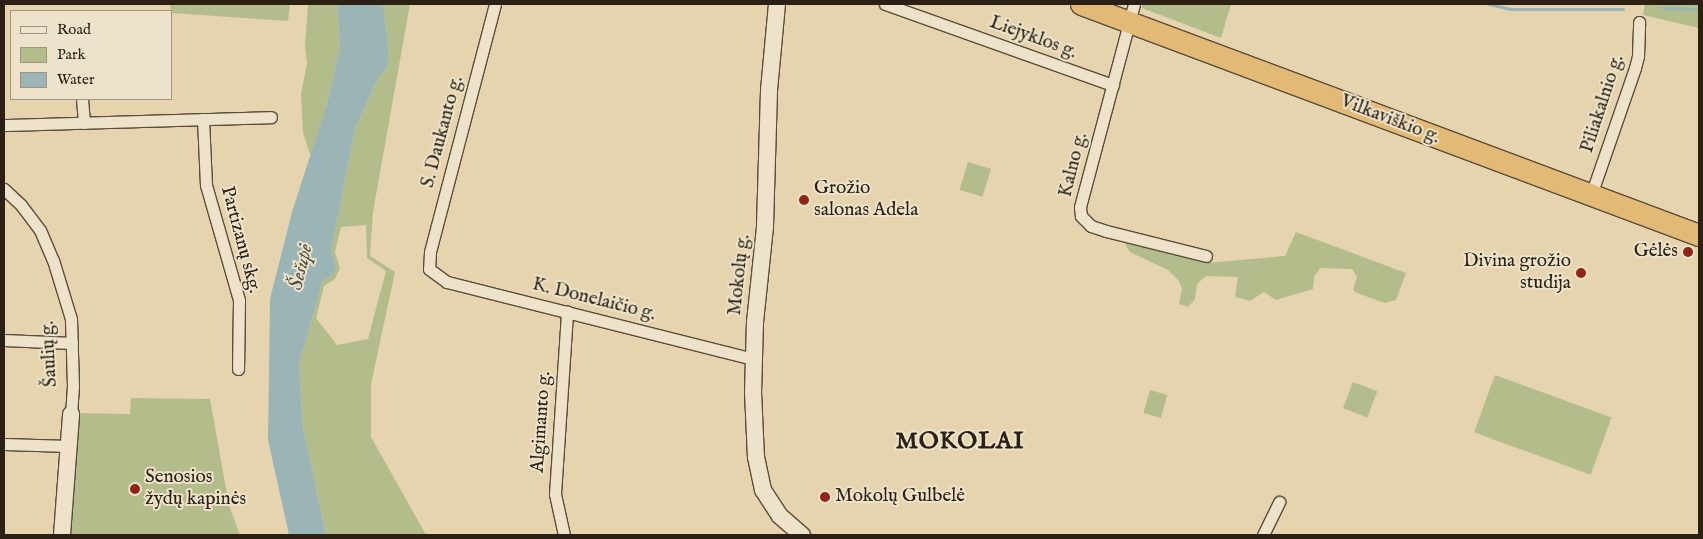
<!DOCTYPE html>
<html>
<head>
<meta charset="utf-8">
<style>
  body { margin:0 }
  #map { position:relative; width:1703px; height:539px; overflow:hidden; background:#e5d4ad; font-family:"IM FELL English",serif }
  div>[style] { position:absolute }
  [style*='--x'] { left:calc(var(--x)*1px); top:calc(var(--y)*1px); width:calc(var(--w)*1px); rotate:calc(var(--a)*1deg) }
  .green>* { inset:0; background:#b3bd8b; transform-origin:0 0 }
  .water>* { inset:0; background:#9bb5b6 }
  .stream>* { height:3px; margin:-1.5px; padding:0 1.5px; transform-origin:1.5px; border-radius:1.5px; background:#9bb5b6 }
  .roads { filter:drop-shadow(1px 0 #5a4d3a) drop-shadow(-1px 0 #5a4d3a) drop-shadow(0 1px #5a4d3a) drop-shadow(0 -1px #5a4d3a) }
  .street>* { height:11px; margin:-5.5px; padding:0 5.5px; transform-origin:5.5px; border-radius:5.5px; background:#eee3ca }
  .secondary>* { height:16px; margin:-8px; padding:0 8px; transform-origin:8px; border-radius:8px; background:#eee3ca }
  .highway>* { height:21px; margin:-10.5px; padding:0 10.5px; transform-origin:10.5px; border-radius:10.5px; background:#e2ba76 }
  .dots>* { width:14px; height:14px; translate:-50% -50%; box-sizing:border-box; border:2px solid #eee3ca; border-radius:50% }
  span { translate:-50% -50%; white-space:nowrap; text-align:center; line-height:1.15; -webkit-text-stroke:4px #eee3ca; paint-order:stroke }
  .street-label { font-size:19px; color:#2b2013 }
  .poi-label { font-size:19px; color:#2b2013 }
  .left { translate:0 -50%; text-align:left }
  .right { translate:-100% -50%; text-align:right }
  .water-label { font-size:20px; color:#4d4d44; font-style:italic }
  .district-label { font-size:24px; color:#2b2013; font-weight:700; letter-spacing:1px }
  .frame { position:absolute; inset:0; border:5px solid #2b2013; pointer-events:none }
  .legend { position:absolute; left:10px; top:10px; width:162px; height:90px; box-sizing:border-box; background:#eee3ca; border:1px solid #a09581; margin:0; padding:6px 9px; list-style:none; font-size:15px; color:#2b2013 }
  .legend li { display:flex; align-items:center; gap:10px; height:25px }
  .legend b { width:25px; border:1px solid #a09581 }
</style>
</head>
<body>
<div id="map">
  <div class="green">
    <i style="clip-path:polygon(170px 4px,290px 4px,288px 21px,171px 13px)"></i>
    <i style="clip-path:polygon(308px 4px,337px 4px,340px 47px,327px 104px,311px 157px,303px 133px,301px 94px,307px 63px,305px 46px)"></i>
    <i style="clip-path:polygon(evenodd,383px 4px,410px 4px,373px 212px,370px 256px,395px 272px,371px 384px,371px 437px,426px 535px,326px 535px,303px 428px,299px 364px,323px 280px,336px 265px,331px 251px,355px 129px,377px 80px,386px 69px,388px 61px,388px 46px,383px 4px,366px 225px,367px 258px,386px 271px,368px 339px,337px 345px,316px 318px,324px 286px,335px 279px,340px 268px,335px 252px,341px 227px,366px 225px)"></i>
    <i style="clip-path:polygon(1143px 4px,1231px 4px,1221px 38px,1142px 8px)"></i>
    <i style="clip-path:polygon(1645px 4px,1699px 4px,1699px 28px,1643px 15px)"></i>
    <i style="left:968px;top:162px;width:24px;height:29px;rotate:17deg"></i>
    <i style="clip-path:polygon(1296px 232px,1406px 273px,1396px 300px,1385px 303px,1357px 293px,1353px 290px,1357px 277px,1352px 269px,1320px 268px,1314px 277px,1313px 289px,1276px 300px,1264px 292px,1250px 301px,1235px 297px,1238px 277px,1206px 276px,1197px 284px,1195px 299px,1188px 307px,1179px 304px,1182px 289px,1179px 281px,1168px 270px,1130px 252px,1125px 244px,1133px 242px,1207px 263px,1285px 256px)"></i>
    <i style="left:1495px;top:375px;width:124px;height:61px;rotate:20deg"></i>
    <i style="left:1353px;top:382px;width:26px;height:28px;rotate:21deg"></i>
    <i style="left:1150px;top:390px;width:18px;height:24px;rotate:16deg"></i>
    <i style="clip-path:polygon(131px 398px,210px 399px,229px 505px,240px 535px,68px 535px,74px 413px,130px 414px)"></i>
  </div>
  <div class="water">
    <i style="clip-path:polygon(337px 4px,383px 4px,388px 46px,388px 61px,386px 69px,377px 80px,355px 129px,331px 251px,336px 265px,334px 274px,323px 280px,299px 364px,303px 428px,326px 535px,289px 535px,268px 440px,270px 299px,292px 212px,327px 104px,340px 47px)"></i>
  </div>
  <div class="stream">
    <i style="--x:1489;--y:4;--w:22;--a:13"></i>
    <i style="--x:1510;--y:9;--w:113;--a:0"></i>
    <i style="--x:1663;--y:8;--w:36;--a:2"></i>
  </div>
  <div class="roads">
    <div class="street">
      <i style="--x:495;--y:4;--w:256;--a:104.7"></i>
      <i style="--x:430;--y:252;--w:17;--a:93"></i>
      <i style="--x:429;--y:269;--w:22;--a:36"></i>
      <i style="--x:447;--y:282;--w:317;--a:14.1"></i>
      <i style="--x:885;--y:4;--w:242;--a:19.6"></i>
      <i style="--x:1134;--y:4;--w:210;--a:104.9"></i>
      <i style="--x:1080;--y:207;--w:9;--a:84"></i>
      <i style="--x:1081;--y:216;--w:14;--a:45"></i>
      <i style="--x:1091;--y:226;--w:16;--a:18"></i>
      <i style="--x:1106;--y:231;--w:103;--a:14"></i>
      <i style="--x:82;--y:99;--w:24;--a:85"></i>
      <i style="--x:203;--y:119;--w:66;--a:87.4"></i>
      <i style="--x:206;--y:185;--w:120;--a:74"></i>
      <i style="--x:239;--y:300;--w:69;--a:90.8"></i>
      <i style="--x:4;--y:125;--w:267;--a:-1.7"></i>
      <i style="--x:4;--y:189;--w:23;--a:43"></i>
      <i style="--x:21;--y:205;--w:31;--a:53"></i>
      <i style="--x:40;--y:230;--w:33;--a:67"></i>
      <i style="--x:53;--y:260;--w:62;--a:73"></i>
      <i style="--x:71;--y:319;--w:67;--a:88.3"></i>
      <i style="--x:73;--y:386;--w:28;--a:94"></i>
      <i style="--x:1591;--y:195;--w:134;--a:-70.9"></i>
      <i style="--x:1635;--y:68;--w:12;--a:-76"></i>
      <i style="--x:1638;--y:56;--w:34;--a:-88"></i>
      <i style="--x:4;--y:340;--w:68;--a:2.5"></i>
      <i style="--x:4;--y:444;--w:65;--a:1.8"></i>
      <i style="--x:564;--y:535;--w:42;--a:-102.4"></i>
      <i style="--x:555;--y:494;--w:183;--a:-86.2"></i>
      <i style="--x:1263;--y:535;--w:37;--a:-64"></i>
    </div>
    <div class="secondary">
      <i style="--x:777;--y:4;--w:87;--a:95.3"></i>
      <i style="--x:769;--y:91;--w:136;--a:91.7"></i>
      <i style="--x:765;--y:227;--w:96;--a:96"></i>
      <i style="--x:755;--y:322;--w:70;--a:91.6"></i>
      <i style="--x:753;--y:392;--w:65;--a:87.4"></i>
      <i style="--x:756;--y:457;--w:34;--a:78"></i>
      <i style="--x:763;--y:490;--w:31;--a:57"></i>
      <i style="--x:780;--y:516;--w:29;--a:41"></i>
      <i style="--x:62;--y:535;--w:121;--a:-85.7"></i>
    </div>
    <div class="highway">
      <i style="--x:1081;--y:4;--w:660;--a:20.5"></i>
    </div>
  </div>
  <div class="dots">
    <i style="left:804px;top:200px;background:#8f2418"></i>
    <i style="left:1688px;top:252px;background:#8f2418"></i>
    <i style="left:1581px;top:273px;background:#8f2418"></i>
    <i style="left:135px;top:489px;background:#8f2418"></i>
    <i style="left:825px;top:497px;background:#8f2418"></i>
  </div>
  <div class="street-label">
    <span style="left:1033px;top:38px;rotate:20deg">Liejyklos g.</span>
    <span style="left:1603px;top:104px;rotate:-72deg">Piliakalnio g.</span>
    <span style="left:1390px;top:120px;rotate:21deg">Vilkaviškio g.</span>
    <span style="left:443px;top:132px;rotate:-75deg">S. Daukanto g.</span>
    <span style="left:1074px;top:165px;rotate:-76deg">Kalno g.</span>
    <span style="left:240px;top:240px;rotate:75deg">Partizanų skg.</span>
    <span style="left:740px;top:275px;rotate:-84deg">Mokolų g.</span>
    <span style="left:594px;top:300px;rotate:14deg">K. Donelaičio g.</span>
    <span style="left:50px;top:354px;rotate:-93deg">Šaulių g.</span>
    <span style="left:542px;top:422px;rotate:-86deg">Algimanto g.</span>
  </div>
  <div class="poi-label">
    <span class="left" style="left:814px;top:200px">Grožio<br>salonas Adela</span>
    <span class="right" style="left:1678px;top:252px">Gėlės</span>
    <span class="right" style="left:1571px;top:273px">Divina grožio<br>studija</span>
    <span class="left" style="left:145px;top:489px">Senosios<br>žydų kapinės</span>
    <span class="left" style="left:835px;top:497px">Mokolų Gulbelė</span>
  </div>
  <div class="water-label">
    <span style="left:301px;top:267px;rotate:-76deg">Šešupė</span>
  </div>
  <div class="district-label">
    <span style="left:960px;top:442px">MOKOLAI</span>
  </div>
  <div class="frame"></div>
  <ul class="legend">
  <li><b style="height:6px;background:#eee3ca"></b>Road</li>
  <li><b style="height:14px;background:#b3bd8b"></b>Park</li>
  <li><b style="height:14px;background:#9bb5b6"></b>Water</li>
  </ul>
</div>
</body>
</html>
